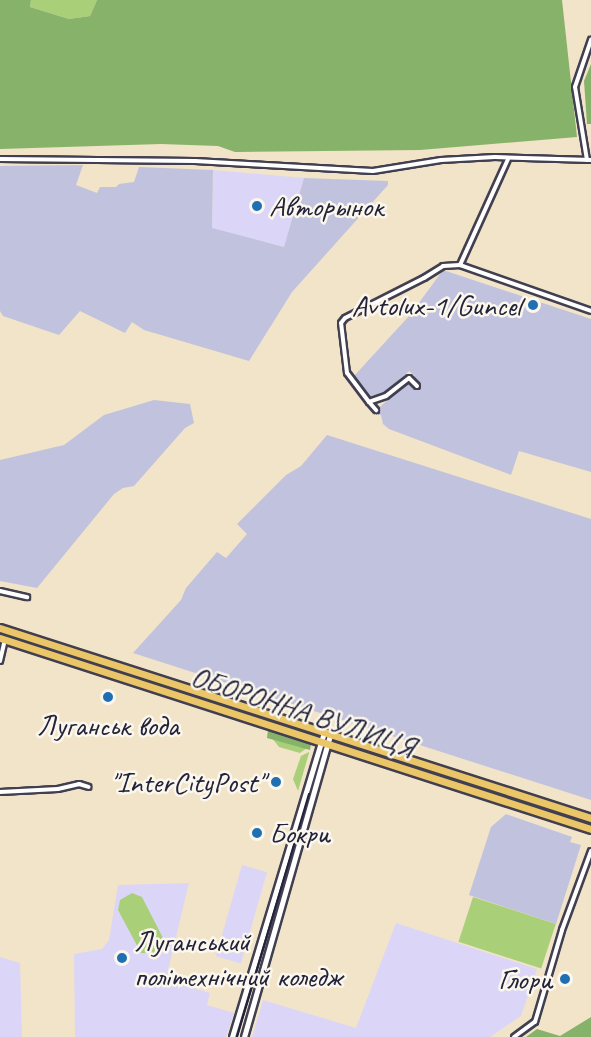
<!DOCTYPE html>
<html>
<head>
<meta charset="utf-8">
<style>
  body { margin:0 }
  #map { position:relative; width:591px; height:1037px; overflow:hidden; background:#f2e4c8; font-family:Caveat,sans-serif }
  div>[style] { position:absolute }
  [style*='--x'] { left:calc(var(--x)*1px); top:calc(var(--y)*1px); width:calc(var(--w)*1px); rotate:calc(var(--a)*1deg) }
  .built>* { inset:0; background:#dbd6f7; transform-origin:0 0 }
  .industrial>* { inset:0; background:#c1c2dd }
  .green>* { inset:0; background:#aacf79; transform-origin:0 0 }
  .forest>* { inset:0; background:#87b269 }
  .roads { filter:drop-shadow(2px 0 #413f50) drop-shadow(-2px 0 #413f50) drop-shadow(0 2px #413f50) drop-shadow(0 -2px #413f50) }
  .minor>* { height:4px; margin:-2px; padding:0 2px; transform-origin:2px; border-radius:2px; background:#fff }
  .tertiary>* { height:5px; margin:-2.5px; padding:0 2.5px; transform-origin:2.5px; border-radius:2.5px; background:#fff }
  .primary>* { height:7px; margin:-3.5px; padding:0 3.5px; transform-origin:3.5px; border-radius:3.5px; background:#ebc669 }
  .tram>* { height:1.5px; margin:-0.75px; padding:0 0.75px; transform-origin:0.75px; border-radius:0.75px; background:#22223b }
  .dots>* { width:16px; height:16px; translate:-50% -50%; box-sizing:border-box; border:3px solid #fbf7ec; border-radius:50% }
  span { translate:-50% -50%; white-space:nowrap; text-align:center; line-height:1.15; -webkit-text-stroke:5px #fbf7ec; paint-order:stroke }
  .poi-label { font-size:30px; color:#22223b }
  .left { translate:0 -50%; text-align:left }
  .right { translate:-100% -50%; text-align:right }
  .street-label { font-size:30px; color:#22223b }
</style>
</head>
<body>
<div id="map">
  <div class="built">
    <i style="clip-path:polygon(213px 170px,304px 178px,285px 247px,212px 229px)"></i>
    <i style="left:242px;top:865px;width:26px;height:95px;rotate:16deg"></i>
    <i style="clip-path:polygon(189px 883px,168px 970px,174px 982px,210px 993px,207px 1005px,234px 1013px,226px 1037px,75px 1037px,74px 954px,102px 949px,109px 940px,118px 885px)"></i>
    <i style="clip-path:polygon(396px 923px,537px 969px,521px 1016px,490px 1037px,252px 1037px,263px 1000px,356px 1028px)"></i>
    <i style="clip-path:polygon(0 957px,20px 963px,22px 1037px,0 1037px)"></i>
  </div>
  <div class="industrial">
    <i style="clip-path:polygon(83px 165px,76px 185px,97px 193px,100px 187px,116px 187px,119px 184px,134px 182px,139px 167px,213px 170px,212px 228px,284px 247px,304px 178px,388px 181px,388px 185px,292px 292px,249px 361px,144px 330px,132px 322px,125px 333px,80px 311px,59px 335px,3px 316px,0 311px,0 166px)"></i>
    <i style="clip-path:polygon(443px 270px,591px 319px,591px 472px,519px 451px,511px 475px,389px 429px,383px 424px,381px 415px,375px 414px,374px 412px,415px 376px,409px 371px,384px 395px,371px 399px,354px 376px,410px 315px)"></i>
    <i style="clip-path:polygon(154px 400px,190px 404px,194px 423px,185px 428px,134px 486px,123px 488px,114px 494px,37px 588px,0 581px,0 460px,64px 445px,104px 415px)"></i>
    <i style="clip-path:polygon(327px 435px,591px 519px,591px 800px,133px 653px,181px 600px,186px 588px,217px 552px,226px 558px,247px 534px,237px 524px,286px 475px,301px 466px)"></i>
    <i style="clip-path:polygon(506px 814px,572px 837px,570px 842px,581px 845px,556px 924px,469px 895px,491px 827px)"></i>
  </div>
  <div class="green">
    <i style="clip-path:polygon(31px 0,97px 0,90px 16px,69px 19px,30px 7px)"></i>
    <i style="clip-path:polygon(272px 738px,307px 748px,300px 753px,279px 747px)"></i>
    <i style="clip-path:polygon(309px 752px,309px 753px,298px 791px,293px 779px,301px 756px)"></i>
    <i style="clip-path:polygon(132px 893px,142px 897px,164px 940px,154px 953px,141px 953px,118px 910px,120px 900px)"></i>
    <i style="left:473px;top:897px;width:87px;height:47px;rotate:18deg"></i>
  </div>
  <div class="forest">
    <i style="clip-path:polygon(0 0,31px 0,30px 7px,69px 19px,90px 16px,97px 0,562px 0,577px 137px,420px 150px,235px 152px,218px 146px,161px 144px,0 149px)"></i>
    <i style="clip-path:polygon(591px 64px,591px 124px,587px 124px,584px 81px)"></i>
    <i style="clip-path:polygon(268px 730px,311px 744px,310px 750px,267px 738px)"></i>
    <i style="clip-path:polygon(591px 1017px,591px 1037px,526px 1037px,537px 1029px,560px 1036px)"></i>
  </div>
  <div class="roads">
    <div class="minor">
      <i style="--x:0;--y:159;--w:195;--a:0.6"></i>
      <i style="--x:195;--y:161;--w:178;--a:3.2"></i>
      <i style="--x:373;--y:171;--w:69;--a:-9.2"></i>
      <i style="--x:441;--y:160;--w:54;--a:-3.2"></i>
      <i style="--x:495;--y:157;--w:96;--a:1.8"></i>
      <i style="--x:587;--y:160;--w:74;--a:-99.3"></i>
      <i style="--x:575;--y:87;--w:50;--a:-71.2"></i>
      <i style="--x:460;--y:265;--w:116;--a:-65.6"></i>
      <i style="--x:417;--y:386;--w:11;--a:-135"></i>
      <i style="--x:409;--y:378;--w:29;--a:142"></i>
      <i style="--x:386;--y:396;--w:18;--a:161"></i>
      <i style="--x:369;--y:402;--w:36;--a:-127"></i>
      <i style="--x:347;--y:373;--w:50;--a:-96.8"></i>
      <i style="--x:341;--y:323;--w:6;--a:-51"></i>
      <i style="--x:345;--y:318;--w:89;--a:-26.9"></i>
      <i style="--x:424;--y:278;--w:22;--a:-32"></i>
      <i style="--x:443;--y:266;--w:17;--a:-3"></i>
      <i style="--x:460;--y:265;--w:139;--a:19.3"></i>
      <i style="--x:369;--y:402;--w:11;--a:49"></i>
      <i style="--x:0;--y:591;--w:28;--a:13"></i>
      <i style="--x:0;--y:661;--w:22;--a:-77"></i>
      <i style="--x:0;--y:792;--w:58;--a:-3"></i>
      <i style="--x:58;--y:789;--w:22;--a:-13"></i>
      <i style="--x:79;--y:784;--w:10;--a:17"></i>
      <i style="--x:514;--y:1037;--w:26;--a:-36"></i>
      <i style="--x:535;--y:1022;--w:96;--a:-73.6"></i>
      <i style="--x:562;--y:930;--w:84;--a:-69.8"></i>
    </div>
    <div class="tertiary">
      <i style="--x:232;--y:1037;--w:318;--a:-73.2"></i>
      <i style="--x:244;--y:1037;--w:314;--a:-74.1"></i>
    </div>
    <div class="primary">
      <i style="--x:0;--y:628;--w:621;--a:17.82"></i>
      <i style="--x:0;--y:638;--w:621;--a:17.91"></i>
    </div>
  </div>
  <div class="tram">
    <i style="--x:237;--y:1037;--w:253;--a:-73.5"></i>
  </div>
  <div class="dots">
    <i style="left:257px;top:206px;background:#1f6fb2"></i>
    <i style="left:533px;top:305px;background:#1f6fb2"></i>
    <i style="left:108px;top:697px;background:#1f6fb2"></i>
    <i style="left:276px;top:782px;background:#1f6fb2"></i>
    <i style="left:257px;top:833px;background:#1f6fb2"></i>
    <i style="left:122px;top:958px;background:#1f6fb2"></i>
    <i style="left:565px;top:979px;background:#1f6fb2"></i>
  </div>
  <div class="poi-label">
    <span class="left" style="left:269px;top:206px">Авторынок</span>
    <span class="right" style="left:521px;top:305px">Avtolux-1/Guncel</span>
    <span style="left:108px;top:725px">Луганськ вода</span>
    <span class="right" style="left:264px;top:782px">"InterCityPost"</span>
    <span class="left" style="left:269px;top:833px">Бокри</span>
    <span class="left" style="left:134px;top:958px">Луганський<br>політехнічний коледж</span>
    <span class="right" style="left:552px;top:979px">Глори</span>
  </div>
  <div class="street-label">
    <span style="left:303px;top:711px;rotate:18deg">ОБОРОННА ВУЛИЦЯ</span>
  </div>
</div>
</body>
</html>
